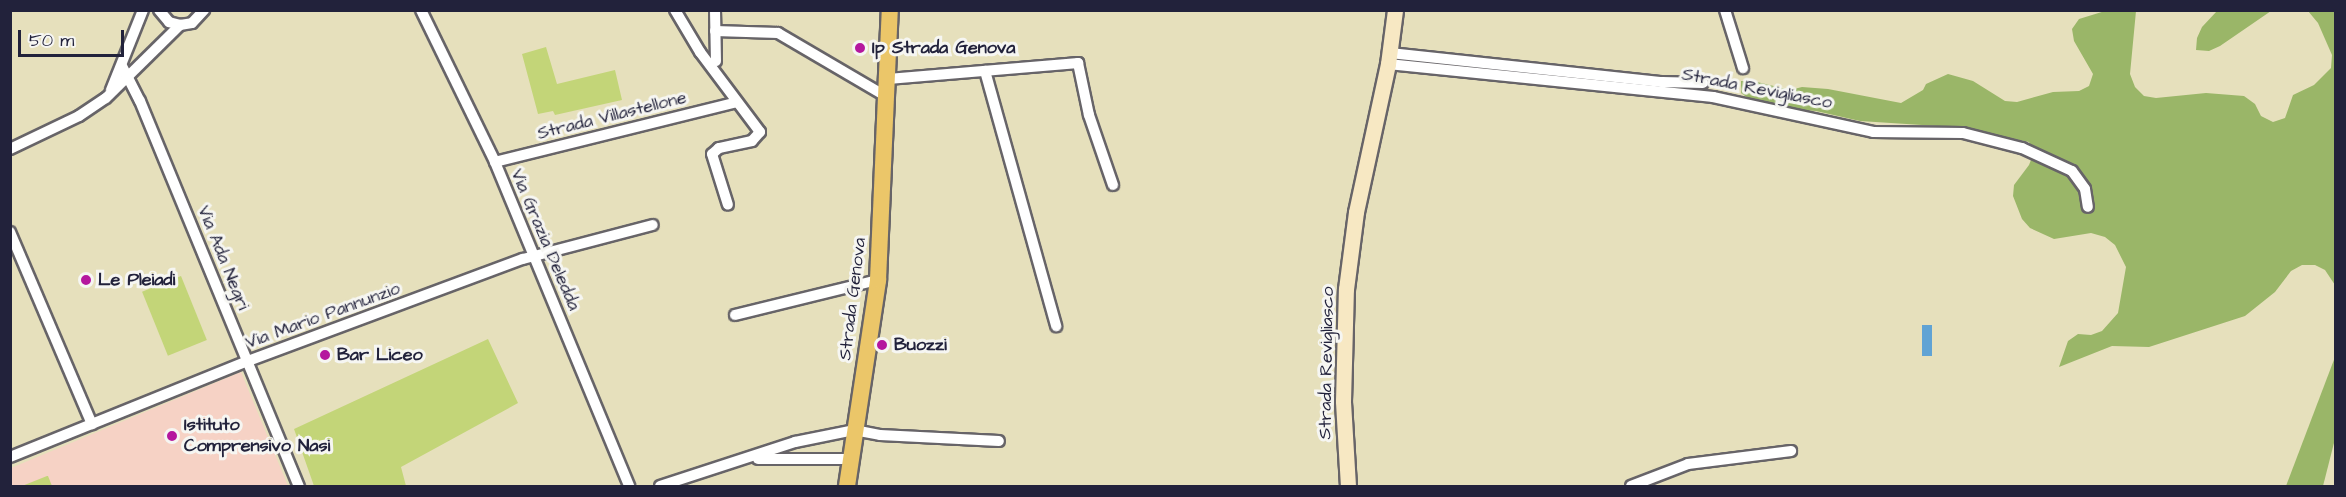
<!DOCTYPE html>
<html>
<head>
<meta charset="utf-8">
<style>
  body { margin:0 }
  #map { position:relative; width:2346px; height:497px; overflow:hidden; background:#e6e0bc; font-family:"Architects Daughter",sans-serif }
  div>[style] { position:absolute }
  [style*='--x'] { left:calc(var(--x)*1px); top:calc(var(--y)*1px); width:calc(var(--w)*1px); rotate:calc(var(--a)*1deg) }
  .built>* { inset:0; background:#f6d2c5 }
  .green>* { inset:0; background:#c3d578; transform-origin:0 0 }
  .forest>* { inset:0; background:#9ab668 }
  .water>* { inset:0; background:#60a3d4; transform-origin:0 0 }
  .roads { filter:drop-shadow(2px 0 #676468) drop-shadow(-2px 0 #676468) drop-shadow(0 2px #676468) drop-shadow(0 -2px #676468) }
  .street>* { height:10px; margin:-5px; padding:0 5px; transform-origin:5px; border-radius:5px; background:#fff }
  .secondary>* { height:15px; margin:-7.5px; padding:0 7.5px; transform-origin:7.5px; border-radius:7.5px; background:#f7e8c3 }
  .primary>* { height:16px; margin:-8px; padding:0 8px; transform-origin:8px; border-radius:8px; background:#ebc669 }
  .dots>* { width:16px; height:16px; translate:-50% -50%; box-sizing:border-box; border:3px solid #f6f6f2; border-radius:50% }
  span { translate:-50% -50%; white-space:nowrap; text-align:center; line-height:1.15; -webkit-text-stroke:6px #f6f6f2; paint-order:stroke }
  .poi-label { font-size:18px; color:#22223b; font-weight:700 }
  .left { translate:0 -50%; text-align:left }
  .street-label { font-size:18px; color:#22223b }
  .frame { position:absolute; inset:0; border:12px solid #22223b; pointer-events:none }
  .scale { position:absolute; left:18px; top:30px; width:106px; height:27px; box-sizing:border-box; border:3px solid #22223b; border-top:0; padding-left:8px; font-size:18px; line-height:21px; white-space:nowrap; color:#22223b; -webkit-text-stroke:4px #f6f6f2; paint-order:stroke }
</style>
</head>
<body>
<div id="map">
  <div class="built">
    <i style="clip-path:polygon(241px 372px,288px 486px,11px 486px,11px 468px)"></i>
  </div>
  <div class="green">
    <i style="clip-path:polygon(546px 47px,557px 84px,615px 70px,622px 100px,555px 115px,553px 111px,538px 114px,522px 54px)"></i>
    <i style="left:181px;top:276px;width:69px;height:42px;rotate:68deg"></i>
    <i style="clip-path:polygon(488px 339px,518px 403px,401px 467px,406px 486px,314px 486px,294px 429px)"></i>
    <i style="clip-path:polygon(48px 476px,52px 486px,22px 486px,47px 476px)"></i>
  </div>
  <div class="forest">
    <i style="clip-path:polygon(2105px 11px,2136px 11px,2130px 74px,2135px 87px,2144px 96px,2156px 98px,2206px 93px,2244px 96px,2255px 104px,2261px 116px,2273px 122px,2285px 118px,2293px 95px,2314px 85px,2331px 68px,2332px 55px,2318px 23px,2308px 11px,2335px 11px,2335px 285px,2325px 270px,2315px 265px,2302px 265px,2291px 271px,2275px 292px,2245px 316px,2149px 347px,2112px 346px,2059px 367px,2068px 341px,2078px 334px,2091px 335px,2102px 331px,2118px 313px,2126px 267px,2115px 245px,2105px 237px,2091px 233px,2054px 239px,2030px 228px,2022px 219px,2013px 196px,2014px 185px,2029px 165px,2033px 155px,2029px 142px,1953px 127px,1860px 121px,1816px 111px,1775px 108px,1752px 101px,1741px 93px,1741px 81px,1753px 81px,1790px 90px,1802px 87px,1828px 89px,1901px 103px,1923px 90px,1926px 84px,1948px 74px,1973px 81px,2005px 101px,2017px 102px,2053px 92px,2079px 91px,2089px 86px,2093px 74px,2074px 41px,2072px 29px,2079px 19px)"></i>
    <i style="clip-path:polygon(2217px 11px,2217px 10px,2271px 11px,2220px 46px,2209px 51px,2196px 50px,2197px 38px,2202px 27px)"></i>
    <i style="clip-path:polygon(2335px 357px,2335px 439px,2323px 486px,2286px 486px)"></i>
  </div>
  <div class="water">
    <i style="left:1922px;top:325px;width:10px;height:31px"></i>
  </div>
  <div class="roads">
    <div class="street">
      <i style="--x:159;--y:10;--w:16;--a:50"></i>
      <i style="--x:169;--y:22;--w:11;--a:15"></i>
      <i style="--x:180;--y:25;--w:12;--a:-9"></i>
      <i style="--x:192;--y:23;--w:18;--a:-47"></i>
      <i style="--x:421;--y:10;--w:169;--a:64"></i>
      <i style="--x:495;--y:162;--w:351;--a:67.5"></i>
      <i style="--x:675;--y:10;--w:49;--a:59.2"></i>
      <i style="--x:700;--y:52;--w:100;--a:53.1"></i>
      <i style="--x:760;--y:132;--w:12;--a:132"></i>
      <i style="--x:752;--y:141;--w:34;--a:168"></i>
      <i style="--x:719;--y:148;--w:9;--a:139"></i>
      <i style="--x:712;--y:154;--w:53;--a:72.6"></i>
      <i style="--x:715;--y:10;--w:51;--a:88.9"></i>
      <i style="--x:1725;--y:10;--w:61;--a:72.8"></i>
      <i style="--x:715;--y:31;--w:63;--a:1.8"></i>
      <i style="--x:778;--y:33;--w:126;--a:30.4"></i>
      <i style="--x:1390;--y:53;--w:274;--a:6.1"></i>
      <i style="--x:1662;--y:82;--w:41;--a:1.4"></i>
      <i style="--x:1388;--y:64;--w:327;--a:5.8"></i>
      <i style="--x:1713;--y:97;--w:164;--a:12.3"></i>
      <i style="--x:1873;--y:132;--w:90;--a:0.6"></i>
      <i style="--x:1963;--y:133;--w:61;--a:14.3"></i>
      <i style="--x:2022;--y:148;--w:55;--a:24.7"></i>
      <i style="--x:2072;--y:171;--w:22;--a:54"></i>
      <i style="--x:2085;--y:189;--w:18;--a:81"></i>
      <i style="--x:122;--y:66;--w:39;--a:63"></i>
      <i style="--x:140;--y:101;--w:417;--a:67.6"></i>
      <i style="--x:985;--y:71;--w:265;--a:74.4"></i>
      <i style="--x:888;--y:79;--w:191;--a:-4.8"></i>
      <i style="--x:1078;--y:63;--w:53;--a:78.1"></i>
      <i style="--x:1089;--y:115;--w:74;--a:71.1"></i>
      <i style="--x:111;--y:90;--w:86;--a:-68.2"></i>
      <i style="--x:10;--y:149;--w:76;--a:-25.6"></i>
      <i style="--x:79;--y:116;--w:32;--a:-34"></i>
      <i style="--x:106;--y:98;--w:104;--a:-44.6"></i>
      <i style="--x:495;--y:162;--w:249;--a:-13.9"></i>
      <i style="--x:10;--y:232;--w:209;--a:66.9"></i>
      <i style="--x:735;--y:315;--w:147;--a:-13.8"></i>
      <i style="--x:10;--y:457;--w:257;--a:-22"></i>
      <i style="--x:248;--y:361;--w:293;--a:-20.4"></i>
      <i style="--x:523;--y:259;--w:134;--a:-14.7"></i>
      <i style="--x:758;--y:459;--w:93;--a:0"></i>
      <i style="--x:660;--y:486;--w:142;--a:-18.1"></i>
      <i style="--x:795;--y:442;--w:60;--a:-11.5"></i>
      <i style="--x:854;--y:430;--w:26;--a:11"></i>
      <i style="--x:880;--y:435;--w:119;--a:2.9"></i>
      <i style="--x:1631;--y:486;--w:61;--a:-21.1"></i>
      <i style="--x:1688;--y:464;--w:104;--a:-7.2"></i>
    </div>
    <div class="secondary">
      <i style="--x:1348;--y:486;--w:85;--a:-93.4"></i>
      <i style="--x:1343;--y:401;--w:112;--a:-88.5"></i>
      <i style="--x:1346;--y:289;--w:78;--a:-82.6"></i>
      <i style="--x:1356;--y:212;--w:151;--a:-77.8"></i>
      <i style="--x:1388;--y:64;--w:54;--a:-82.6"></i>
    </div>
    <div class="primary">
      <i style="--x:847;--y:486;--w:208;--a:-81.4"></i>
      <i style="--x:878;--y:280;--w:270;--a:-87.5"></i>
    </div>
  </div>
  <div class="dots">
    <i style="left:860px;top:48px;background:#b5179e"></i>
    <i style="left:86px;top:280px;background:#b5179e"></i>
    <i style="left:882px;top:345px;background:#b5179e"></i>
    <i style="left:325px;top:355px;background:#b5179e"></i>
    <i style="left:172px;top:436px;background:#b5179e"></i>
  </div>
  <div class="poi-label">
    <span class="left" style="left:872px;top:48px">Ip Strada Genova</span>
    <span class="left" style="left:98px;top:280px">Le Pleiadi</span>
    <span class="left" style="left:894px;top:345px">Buozzi</span>
    <span class="left" style="left:337px;top:355px">Bar Liceo</span>
    <span class="left" style="left:184px;top:436px">Istituto<br>Comprensivo Nasi</span>
  </div>
  <div class="street-label">
    <span style="left:1757px;top:89px;rotate:11deg">Strada Revigliasco</span>
    <span style="left:612px;top:116px;rotate:-14deg">Strada Villastellone</span>
    <span style="left:545px;top:240px;rotate:67deg">Via Grazia Deledda</span>
    <span style="left:223px;top:258px;rotate:68deg">Via Ada Negri</span>
    <span style="left:853px;top:299px;rotate:-83deg">Strada Genova</span>
    <span style="left:323px;top:316px;rotate:-20deg">Via Mario Pannunzio</span>
    <span style="left:1327px;top:363px;rotate:-89deg">Strada Revigliasco</span>
  </div>
  <div class="frame"></div>
  <div class="scale">50 m</div>
</div>
</body>
</html>
